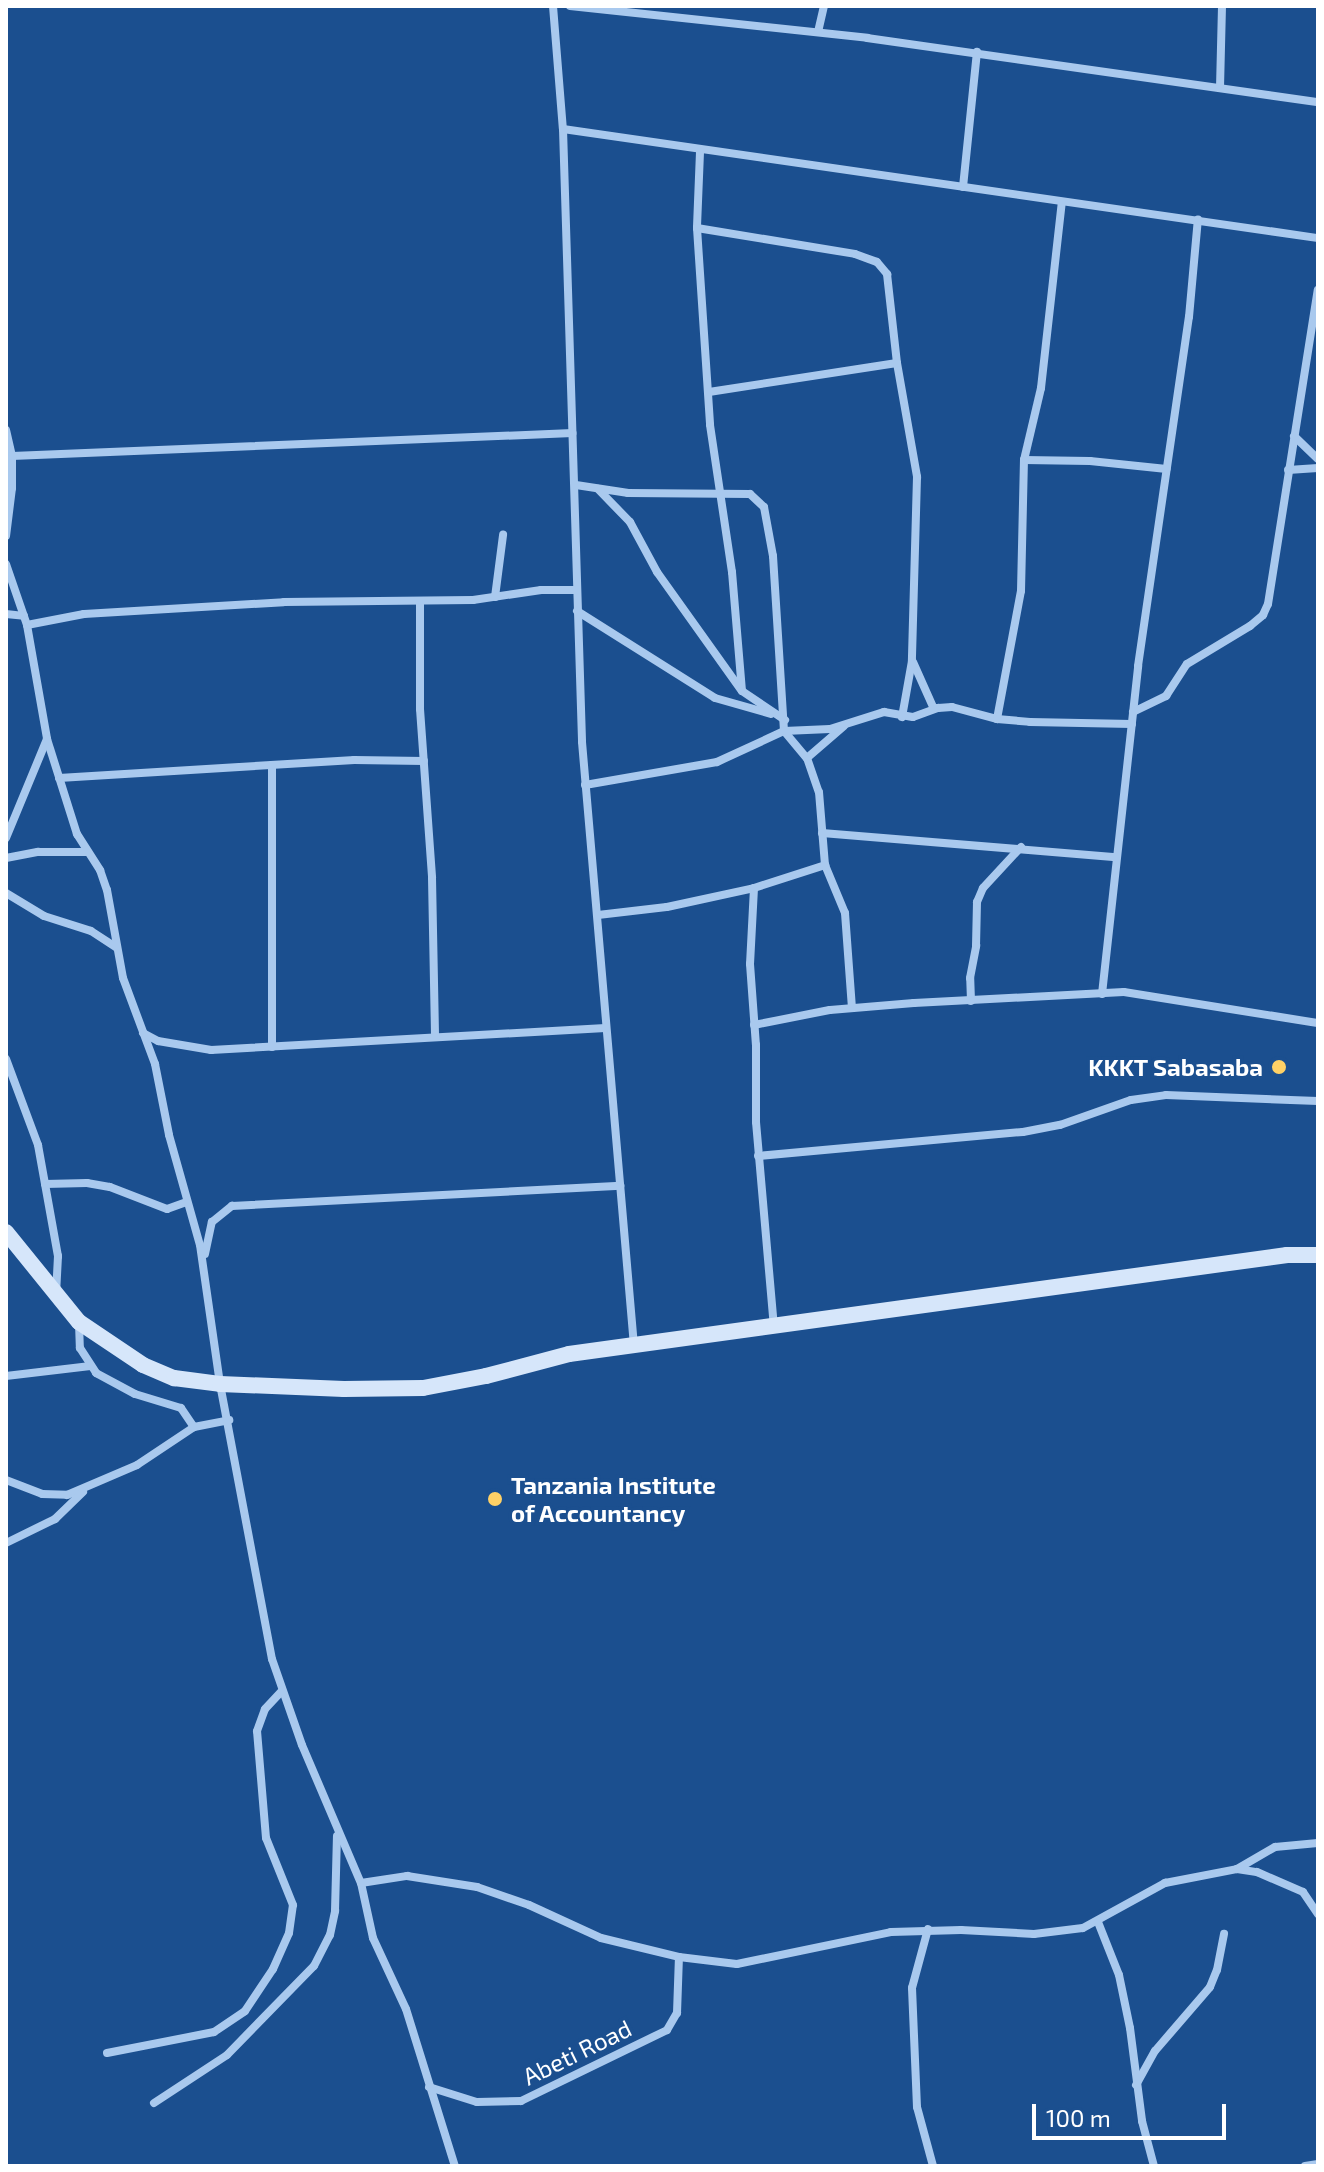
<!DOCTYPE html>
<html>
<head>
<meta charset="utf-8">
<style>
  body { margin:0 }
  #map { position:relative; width:1324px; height:2172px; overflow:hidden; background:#1b4f8f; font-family:"Exo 2",sans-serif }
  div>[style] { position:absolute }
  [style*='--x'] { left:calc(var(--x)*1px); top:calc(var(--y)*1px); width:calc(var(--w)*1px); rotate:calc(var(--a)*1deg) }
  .minor>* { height:8px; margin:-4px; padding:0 4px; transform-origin:4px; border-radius:4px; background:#a9c9ee }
  .secondary>* { height:16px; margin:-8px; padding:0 8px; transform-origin:8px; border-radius:8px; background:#d6e6fa }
  .dots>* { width:22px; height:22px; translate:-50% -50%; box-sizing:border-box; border:4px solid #1b4f8f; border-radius:50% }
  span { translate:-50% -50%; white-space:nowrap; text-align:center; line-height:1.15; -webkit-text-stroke:7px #1b4f8f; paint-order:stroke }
  .poi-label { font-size:24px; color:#fff; font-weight:700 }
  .right { translate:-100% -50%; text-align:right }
  .left { translate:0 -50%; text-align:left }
  .street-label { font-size:24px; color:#fff }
  .frame { position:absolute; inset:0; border:8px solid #fff; pointer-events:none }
  .scale { position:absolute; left:1032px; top:2104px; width:194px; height:36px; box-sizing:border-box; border:4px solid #fff; border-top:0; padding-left:10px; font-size:24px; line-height:28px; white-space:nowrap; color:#fff; -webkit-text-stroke:6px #1b4f8f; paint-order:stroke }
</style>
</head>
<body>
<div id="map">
  <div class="minor">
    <i style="--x:553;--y:6;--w:123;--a:85.4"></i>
    <i style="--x:563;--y:129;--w:613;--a:88.22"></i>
    <i style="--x:582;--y:742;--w:606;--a:85.08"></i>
    <i style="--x:570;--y:6;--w:299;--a:6.1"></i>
    <i style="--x:867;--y:38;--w:456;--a:8.1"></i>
    <i style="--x:818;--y:32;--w:27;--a:-77"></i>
    <i style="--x:1220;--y:88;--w:82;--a:-88.6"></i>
    <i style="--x:563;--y:129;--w:763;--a:8.22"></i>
    <i style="--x:700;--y:152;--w:76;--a:92.3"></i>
    <i style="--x:697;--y:228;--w:197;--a:86.2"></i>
    <i style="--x:710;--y:425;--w:149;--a:81.5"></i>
    <i style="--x:732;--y:572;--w:119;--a:85.2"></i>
    <i style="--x:963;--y:187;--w:136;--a:-84.1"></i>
    <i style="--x:697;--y:228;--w:160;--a:9.3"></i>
    <i style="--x:855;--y:254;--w:23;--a:20"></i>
    <i style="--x:877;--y:262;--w:16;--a:50"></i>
    <i style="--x:887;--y:274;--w:90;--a:83.6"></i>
    <i style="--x:897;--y:363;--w:116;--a:80"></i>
    <i style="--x:917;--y:477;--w:184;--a:91.6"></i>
    <i style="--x:912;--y:661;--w:57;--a:100.1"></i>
    <i style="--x:709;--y:392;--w:190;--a:-8.8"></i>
    <i style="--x:6;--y:430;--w:27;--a:77"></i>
    <i style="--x:12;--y:456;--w:32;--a:90"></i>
    <i style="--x:12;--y:488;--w:48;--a:97.1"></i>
    <i style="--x:1294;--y:436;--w:33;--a:44"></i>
    <i style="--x:12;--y:456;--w:561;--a:-2.35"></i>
    <i style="--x:1024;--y:460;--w:66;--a:0.9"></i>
    <i style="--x:1090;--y:461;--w:77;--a:5.9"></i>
    <i style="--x:1288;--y:470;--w:30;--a:-4"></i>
    <i style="--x:576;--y:485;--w:53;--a:8.7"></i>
    <i style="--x:628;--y:493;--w:122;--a:0.5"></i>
    <i style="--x:750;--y:494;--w:19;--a:43"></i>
    <i style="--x:764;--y:507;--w:50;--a:79.6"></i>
    <i style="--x:773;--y:556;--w:175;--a:86.4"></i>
    <i style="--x:784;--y:731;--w:35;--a:50"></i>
    <i style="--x:807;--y:758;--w:36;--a:71"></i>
    <i style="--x:819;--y:792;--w:73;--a:85.3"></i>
    <i style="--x:825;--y:865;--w:52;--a:67.4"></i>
    <i style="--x:845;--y:913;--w:95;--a:85.8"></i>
    <i style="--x:598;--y:489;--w:46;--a:45.9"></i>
    <i style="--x:630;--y:522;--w:57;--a:61.6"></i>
    <i style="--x:657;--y:572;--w:146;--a:54.5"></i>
    <i style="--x:742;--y:691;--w:52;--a:34"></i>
    <i style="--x:6;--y:564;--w:65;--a:71"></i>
    <i style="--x:27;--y:625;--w:116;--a:80"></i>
    <i style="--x:47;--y:739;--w:100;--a:72.5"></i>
    <i style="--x:77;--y:834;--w:43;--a:57.4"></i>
    <i style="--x:100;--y:870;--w:21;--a:71"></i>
    <i style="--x:107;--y:890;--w:89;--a:79.7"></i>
    <i style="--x:123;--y:978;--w:92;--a:69.6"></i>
    <i style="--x:155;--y:1064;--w:72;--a:78.8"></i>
    <i style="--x:169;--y:1135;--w:114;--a:74.3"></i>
    <i style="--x:200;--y:1245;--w:140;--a:81.8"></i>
    <i style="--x:220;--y:1384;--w:280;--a:79.3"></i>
    <i style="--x:272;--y:1659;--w:91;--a:70.8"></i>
    <i style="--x:302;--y:1745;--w:150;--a:66.9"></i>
    <i style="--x:361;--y:1883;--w:56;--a:77.7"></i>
    <i style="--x:373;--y:1938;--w:78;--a:65.1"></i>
    <i style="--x:406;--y:2009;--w:164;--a:72.7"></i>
    <i style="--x:495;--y:597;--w:63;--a:-82.6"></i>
    <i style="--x:420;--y:601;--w:108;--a:90"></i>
    <i style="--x:420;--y:709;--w:169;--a:85.9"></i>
    <i style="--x:432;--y:878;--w:159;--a:88.9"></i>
    <i style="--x:577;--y:611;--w:163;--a:32.2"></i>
    <i style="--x:715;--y:698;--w:58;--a:15.9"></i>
    <i style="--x:6;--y:614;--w:18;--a:6"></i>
    <i style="--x:27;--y:625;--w:58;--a:-10.9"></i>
    <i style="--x:84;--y:614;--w:200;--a:-3.4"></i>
    <i style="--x:284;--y:602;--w:189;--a:-0.6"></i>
    <i style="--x:473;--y:600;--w:69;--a:-8.4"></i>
    <i style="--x:541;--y:590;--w:34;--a:0"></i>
    <i style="--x:913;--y:662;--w:51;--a:65.9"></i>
    <i style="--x:1133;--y:712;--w:37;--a:-26"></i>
    <i style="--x:1166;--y:696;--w:38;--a:-57"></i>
    <i style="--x:1187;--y:664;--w:74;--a:-31.1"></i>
    <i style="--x:1250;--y:626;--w:17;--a:-40"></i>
    <i style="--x:1263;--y:615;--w:12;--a:-66"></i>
    <i style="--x:1268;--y:604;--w:318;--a:-81"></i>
    <i style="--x:997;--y:719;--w:130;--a:-79.4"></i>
    <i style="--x:1021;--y:591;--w:131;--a:-88.7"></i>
    <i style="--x:1024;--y:460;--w:74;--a:-76.7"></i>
    <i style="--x:1041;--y:388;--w:187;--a:-83.6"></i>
    <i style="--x:807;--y:758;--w:49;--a:-40.9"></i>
    <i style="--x:272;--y:765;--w:282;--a:90"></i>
    <i style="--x:59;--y:778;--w:296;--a:-3.5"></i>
    <i style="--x:354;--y:760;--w:70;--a:0.8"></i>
    <i style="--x:585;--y:785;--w:134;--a:-9.9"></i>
    <i style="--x:717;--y:762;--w:74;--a:-24.8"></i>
    <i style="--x:784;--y:731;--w:46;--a:-2.5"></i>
    <i style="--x:830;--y:729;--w:57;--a:-17.5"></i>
    <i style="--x:884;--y:712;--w:29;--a:10"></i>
    <i style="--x:913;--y:717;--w:27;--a:-20"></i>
    <i style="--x:938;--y:708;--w:14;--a:-4"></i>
    <i style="--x:952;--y:707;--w:47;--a:14.9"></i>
    <i style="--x:997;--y:719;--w:33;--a:5"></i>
    <i style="--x:1030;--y:722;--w:102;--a:1.1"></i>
    <i style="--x:822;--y:833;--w:295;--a:4.7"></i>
    <i style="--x:6;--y:838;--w:107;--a:-67.5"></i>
    <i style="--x:6;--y:858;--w:33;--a:-11"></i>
    <i style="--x:38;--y:852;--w:48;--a:0"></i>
    <i style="--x:754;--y:888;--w:76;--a:93"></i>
    <i style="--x:750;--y:964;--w:81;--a:85.8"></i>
    <i style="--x:756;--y:1045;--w:77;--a:90"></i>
    <i style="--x:756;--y:1122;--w:205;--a:85"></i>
    <i style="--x:6;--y:893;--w:44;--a:31.2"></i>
    <i style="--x:44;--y:916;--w:49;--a:17.7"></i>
    <i style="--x:91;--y:931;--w:30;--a:33"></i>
    <i style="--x:598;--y:915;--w:69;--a:-6.6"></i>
    <i style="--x:667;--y:907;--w:89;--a:-12.3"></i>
    <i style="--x:754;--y:888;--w:75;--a:-17.9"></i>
    <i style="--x:1102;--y:994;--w:330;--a:-83.7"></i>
    <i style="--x:1138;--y:666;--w:353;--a:-81.7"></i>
    <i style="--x:1189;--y:317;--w:98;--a:-84.8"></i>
    <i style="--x:971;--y:1001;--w:23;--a:-92"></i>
    <i style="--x:970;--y:978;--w:33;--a:-79"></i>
    <i style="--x:976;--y:946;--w:44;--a:-88.7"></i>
    <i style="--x:977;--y:902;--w:15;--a:-67"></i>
    <i style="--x:983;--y:888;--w:56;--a:-47.2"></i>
    <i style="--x:754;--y:1025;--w:77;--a:-11.2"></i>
    <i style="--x:830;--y:1010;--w:84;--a:-4.8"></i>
    <i style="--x:914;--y:1003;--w:210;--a:-3"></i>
    <i style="--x:1124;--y:992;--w:196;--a:9.1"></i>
    <i style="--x:143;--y:1033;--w:17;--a:28"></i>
    <i style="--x:158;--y:1041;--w:54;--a:9.6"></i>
    <i style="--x:211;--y:1050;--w:395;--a:-3.2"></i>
    <i style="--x:6;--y:1059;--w:92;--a:69.6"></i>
    <i style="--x:38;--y:1145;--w:113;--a:79.8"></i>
    <i style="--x:58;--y:1256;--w:37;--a:93"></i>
    <i style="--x:758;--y:1156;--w:266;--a:-5.2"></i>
    <i style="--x:1023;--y:1132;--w:38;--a:-11"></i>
    <i style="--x:1060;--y:1125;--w:75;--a:-19.4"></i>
    <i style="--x:1131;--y:1100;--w:35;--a:-8"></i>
    <i style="--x:1166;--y:1095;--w:152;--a:2.3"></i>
    <i style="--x:45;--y:1184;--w:42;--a:-1.4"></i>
    <i style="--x:87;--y:1183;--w:23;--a:10"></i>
    <i style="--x:110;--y:1187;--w:61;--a:21.1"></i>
    <i style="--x:167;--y:1209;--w:20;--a:-20"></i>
    <i style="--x:205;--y:1254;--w:33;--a:-78"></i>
    <i style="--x:212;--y:1222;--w:26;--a:-39"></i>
    <i style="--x:232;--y:1206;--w:389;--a:-3"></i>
    <i style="--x:79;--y:1323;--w:25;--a:88"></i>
    <i style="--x:80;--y:1348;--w:30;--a:57"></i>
    <i style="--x:96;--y:1373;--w:44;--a:28.3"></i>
    <i style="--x:135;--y:1394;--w:48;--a:16.9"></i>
    <i style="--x:181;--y:1408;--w:23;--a:56"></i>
    <i style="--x:6;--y:1376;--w:85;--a:-6.8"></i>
    <i style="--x:6;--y:1480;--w:39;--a:21"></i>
    <i style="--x:42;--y:1494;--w:25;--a:2"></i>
    <i style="--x:67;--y:1495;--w:76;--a:-23.2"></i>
    <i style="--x:137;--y:1465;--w:69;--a:-33.7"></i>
    <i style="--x:194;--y:1427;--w:36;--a:-11"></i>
    <i style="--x:6;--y:1543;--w:55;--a:-26.1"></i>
    <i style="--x:55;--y:1519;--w:39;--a:-44"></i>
    <i style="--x:1237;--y:1869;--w:20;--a:9"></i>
    <i style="--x:1257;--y:1872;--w:50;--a:23.5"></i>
    <i style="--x:1303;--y:1892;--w:27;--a:56"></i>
    <i style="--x:361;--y:1883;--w:47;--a:-8.7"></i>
    <i style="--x:407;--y:1876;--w:71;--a:8.9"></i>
    <i style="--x:477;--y:1887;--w:55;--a:19.1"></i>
    <i style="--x:529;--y:1905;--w:79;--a:24.6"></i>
    <i style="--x:601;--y:1938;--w:80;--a:13.7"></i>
    <i style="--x:679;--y:1957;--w:58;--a:6.9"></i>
    <i style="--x:737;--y:1964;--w:157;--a:-11.7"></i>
    <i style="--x:891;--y:1932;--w:70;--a:-1.6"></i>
    <i style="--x:961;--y:1930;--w:73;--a:3.1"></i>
    <i style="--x:1034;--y:1934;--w:49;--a:-7"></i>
    <i style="--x:1083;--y:1928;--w:94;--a:-28.8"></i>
    <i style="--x:1165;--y:1883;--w:73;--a:-11"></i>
    <i style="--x:1237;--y:1869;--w:44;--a:-30.1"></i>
    <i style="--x:1275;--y:1847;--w:43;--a:-5.3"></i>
    <i style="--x:1098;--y:1922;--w:57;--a:68.4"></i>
    <i style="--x:1119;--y:1975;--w:54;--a:78.3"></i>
    <i style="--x:1130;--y:2028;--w:94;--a:82.6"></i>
    <i style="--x:1142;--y:2121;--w:47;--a:75.1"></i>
    <i style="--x:928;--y:1929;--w:61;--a:105.2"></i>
    <i style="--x:912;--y:1988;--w:119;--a:87.6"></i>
    <i style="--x:917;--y:2107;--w:61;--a:74.8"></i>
    <i style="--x:107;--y:2053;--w:109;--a:-11.1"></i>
    <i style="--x:214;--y:2032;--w:37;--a:-34"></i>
    <i style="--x:245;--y:2011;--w:50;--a:-56.3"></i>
    <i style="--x:273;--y:1969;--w:39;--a:-66"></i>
    <i style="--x:289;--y:1933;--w:28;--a:-82"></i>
    <i style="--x:293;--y:1905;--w:72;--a:-111.9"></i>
    <i style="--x:266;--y:1838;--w:107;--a:-94.8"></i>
    <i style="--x:257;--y:1731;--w:23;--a:-70"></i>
    <i style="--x:265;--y:1709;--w:25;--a:-47"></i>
    <i style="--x:1136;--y:2085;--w:39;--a:-61"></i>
    <i style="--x:1155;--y:2051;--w:84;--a:-49.3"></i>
    <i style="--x:1210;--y:1987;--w:18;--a:-68"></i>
    <i style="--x:1217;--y:1970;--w:37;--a:-79"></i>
    <i style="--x:429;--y:2087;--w:50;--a:17.4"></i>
    <i style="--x:477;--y:2102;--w:44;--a:-1.3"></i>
    <i style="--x:521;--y:2101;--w:162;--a:-25.9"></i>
    <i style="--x:667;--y:2030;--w:20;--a:-60"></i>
    <i style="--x:677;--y:2013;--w:56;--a:-88"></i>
    <i style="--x:154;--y:2103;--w:87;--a:-33.3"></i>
    <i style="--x:227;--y:2055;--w:124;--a:-45.7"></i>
    <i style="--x:314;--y:1966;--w:35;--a:-63"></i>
    <i style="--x:330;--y:1935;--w:25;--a:-78"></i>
    <i style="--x:335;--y:1911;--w:75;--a:-88.5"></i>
    <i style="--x:1305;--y:2166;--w:13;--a:-9"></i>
  </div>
  <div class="secondary">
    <i style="--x:6;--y:1232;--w:116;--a:51"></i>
    <i style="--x:79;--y:1322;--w:77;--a:33.9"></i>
    <i style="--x:143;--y:1365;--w:34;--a:23"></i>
    <i style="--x:174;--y:1378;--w:46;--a:7.4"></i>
    <i style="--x:220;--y:1384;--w:124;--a:2.3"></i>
    <i style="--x:344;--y:1389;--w:79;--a:-0.7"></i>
    <i style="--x:423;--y:1388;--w:64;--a:-10.8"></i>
    <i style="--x:486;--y:1376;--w:86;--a:-14.8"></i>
    <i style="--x:569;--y:1354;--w:725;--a:-7.85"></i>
    <i style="--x:1287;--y:1255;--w:31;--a:0"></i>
  </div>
  <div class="dots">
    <i style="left:1279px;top:1067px;background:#ffd166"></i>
    <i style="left:495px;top:1499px;background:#ffd166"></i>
  </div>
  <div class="poi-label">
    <span class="right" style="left:1263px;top:1067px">KKKT Sabasaba</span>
    <span class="left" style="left:511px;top:1499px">Tanzania Institute<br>of Accountancy</span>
  </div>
  <div class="street-label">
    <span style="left:577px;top:2052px;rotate:-26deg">Abeti Road</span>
  </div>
  <div class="frame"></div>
  <div class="scale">100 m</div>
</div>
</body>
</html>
